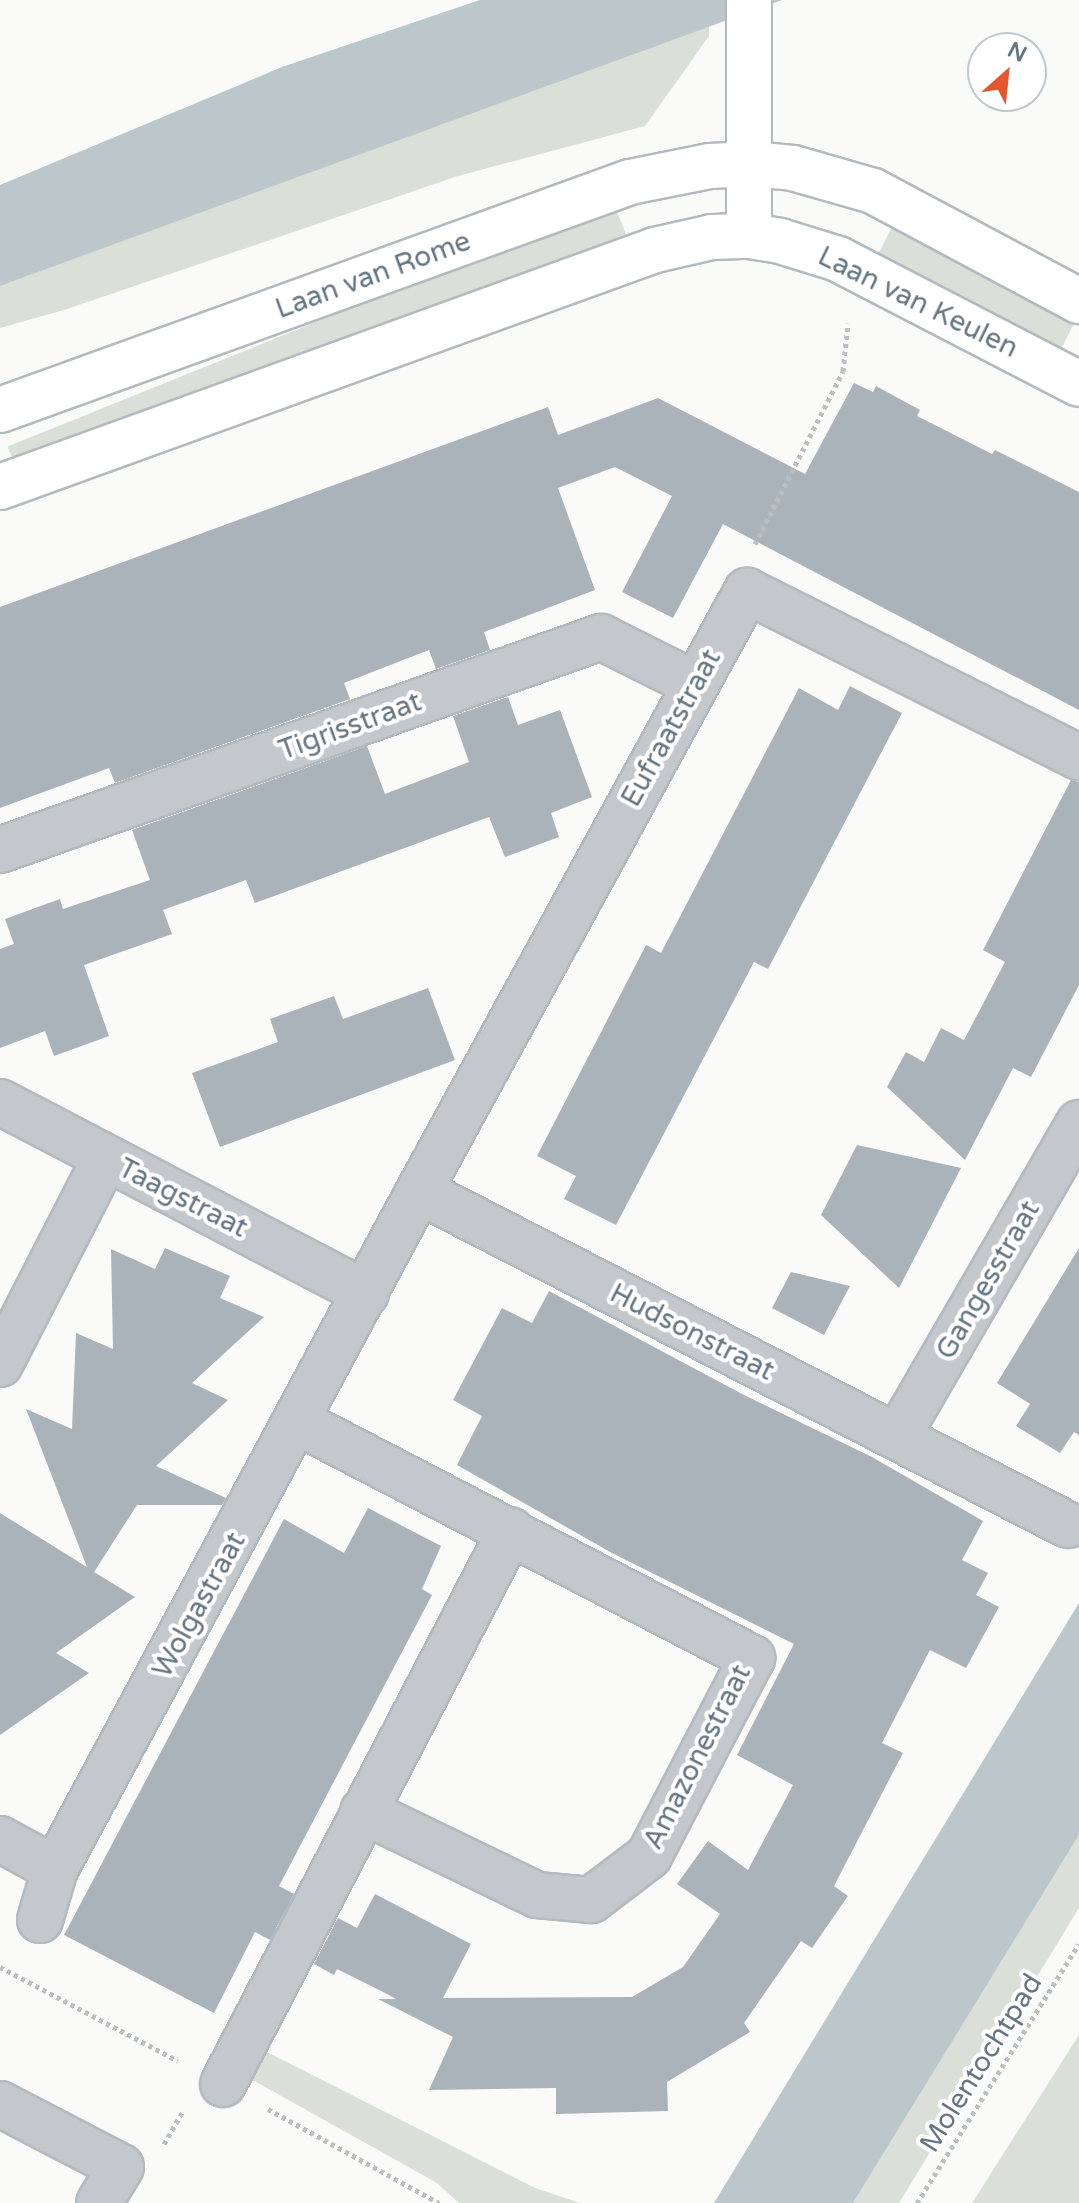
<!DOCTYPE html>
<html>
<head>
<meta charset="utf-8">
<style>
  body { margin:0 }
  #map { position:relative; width:1079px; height:2203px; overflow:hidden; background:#fafaf8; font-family:"Varela Round",sans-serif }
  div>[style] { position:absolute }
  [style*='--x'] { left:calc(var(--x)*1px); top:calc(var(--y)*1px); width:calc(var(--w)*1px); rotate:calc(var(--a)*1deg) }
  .green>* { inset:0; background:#dadfd7; transform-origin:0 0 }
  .water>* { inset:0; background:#bbc7cb }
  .building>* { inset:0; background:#aab3b9 }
  .path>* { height:5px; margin-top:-2.5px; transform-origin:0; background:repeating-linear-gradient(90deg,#bbbfc2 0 4px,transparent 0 8px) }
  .roads { filter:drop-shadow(2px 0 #b3babf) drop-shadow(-2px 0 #b3babf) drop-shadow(0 2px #b3babf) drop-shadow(0 -2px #b3babf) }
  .street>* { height:44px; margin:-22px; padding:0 22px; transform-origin:22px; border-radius:22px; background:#c3c8cc }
  .secondary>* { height:44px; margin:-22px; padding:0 22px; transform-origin:22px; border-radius:22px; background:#fff }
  span { translate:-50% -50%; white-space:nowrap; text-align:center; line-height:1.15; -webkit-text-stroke:8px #fff; paint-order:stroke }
  .street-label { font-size:28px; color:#657683 }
  .north { position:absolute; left:967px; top:32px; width:80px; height:80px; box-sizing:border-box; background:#fff; border:2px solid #c1c8cd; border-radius:50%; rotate:27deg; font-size:22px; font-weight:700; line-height:32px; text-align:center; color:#657683 }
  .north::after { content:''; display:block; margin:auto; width:28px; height:36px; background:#e4572e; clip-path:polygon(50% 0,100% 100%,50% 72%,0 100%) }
</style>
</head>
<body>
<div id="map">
  <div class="green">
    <i style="clip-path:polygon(709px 24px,709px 36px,645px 126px,458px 176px,64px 310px,0 328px,0 286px)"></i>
    <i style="left:613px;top:202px;width:35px;height:653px;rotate:68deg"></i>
    <i style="left:896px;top:219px;width:206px;height:40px;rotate:27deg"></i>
    <i style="clip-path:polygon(1079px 1835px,1079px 1908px,899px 2203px,853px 2203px)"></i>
    <i style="clip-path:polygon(1079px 2035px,1079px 2203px,972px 2203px)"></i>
    <i style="clip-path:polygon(263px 2050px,535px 2188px,580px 2203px,459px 2203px,437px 2183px,249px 2078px)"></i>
  </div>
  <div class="water">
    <i style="clip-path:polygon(480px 0,782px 0,0 286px,0 185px,282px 67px)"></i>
    <i style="clip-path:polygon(1079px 1603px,1079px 1835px,853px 2203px,714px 2203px)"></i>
  </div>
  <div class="building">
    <i style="clip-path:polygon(854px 383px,873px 392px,876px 386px,920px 410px,917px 416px,992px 454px,995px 450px,1079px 492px,1079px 710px,723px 524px,673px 618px,622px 592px,672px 496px,615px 467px,558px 488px,595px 590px,484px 632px,490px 650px,436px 669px,429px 650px,344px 683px,350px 699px,115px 783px,109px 768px,0 808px,0 607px,548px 407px,558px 435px,658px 398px,805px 474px)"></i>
    <i style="clip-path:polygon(850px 686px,902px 713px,768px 969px,754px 962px,616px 1225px,564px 1199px,576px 1176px,537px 1156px,646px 945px,661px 953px,799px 688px,838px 710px)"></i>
    <i style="clip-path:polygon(508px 697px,518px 725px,560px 710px,592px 797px,551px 813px,559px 837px,505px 857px,489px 817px,255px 903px,246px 880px,163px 910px,172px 934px,84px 965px,109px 1036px,54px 1056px,45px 1031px,0 1048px,0 949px,14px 944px,5px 919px,60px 899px,63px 909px,150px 880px,132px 830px,367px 746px,385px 794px,469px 762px,453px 716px)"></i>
    <i style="clip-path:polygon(1071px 780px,1079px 782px,1079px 985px,1031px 1077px,1013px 1068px,965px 1160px,887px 1087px,906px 1052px,924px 1062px,941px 1028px,964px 1040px,1005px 962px,983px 950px)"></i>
    <i style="clip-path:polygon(428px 988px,455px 1060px,220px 1147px,192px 1073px,278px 1042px,270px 1019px,334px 996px,343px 1019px)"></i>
    <i style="clip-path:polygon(857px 1145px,961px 1168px,899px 1288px,821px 1215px)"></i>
    <i style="clip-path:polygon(165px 1248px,230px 1276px,220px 1298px,264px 1317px,192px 1383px,228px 1400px,156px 1466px,226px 1498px,222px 1505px,137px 1505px,94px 1572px,135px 1597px,56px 1653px,89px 1673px,0 1735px,0 1513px,87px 1567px,26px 1409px,72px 1429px,76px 1333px,113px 1349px,111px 1249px,155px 1269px)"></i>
    <i style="clip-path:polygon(1079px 1248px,1079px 1435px,1074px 1432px,1060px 1453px,1016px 1426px,1030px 1404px,997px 1383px)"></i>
    <i style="clip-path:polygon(791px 1272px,850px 1286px,824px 1335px,772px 1308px)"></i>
    <i style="clip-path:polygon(549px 1291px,744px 1395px,872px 1457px,983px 1521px,962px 1560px,988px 1573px,976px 1595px,999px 1607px,966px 1668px,930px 1650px,882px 1743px,903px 1753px,834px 1886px,848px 1896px,812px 1948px,801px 1941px,744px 2023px,750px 2032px,667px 2082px,668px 2111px,556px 2114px,556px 2088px,429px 2090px,453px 2037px,378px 1999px,396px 1999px,385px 1993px,337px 1969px,334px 1975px,314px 1964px,338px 1918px,357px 1928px,375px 1894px,471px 1944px,443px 1998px,632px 1997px,683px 1967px,720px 1914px,677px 1884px,708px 1841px,748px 1870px,793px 1785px,737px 1755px,794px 1644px,612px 1553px,457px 1465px,482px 1416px,453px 1400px,502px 1308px,532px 1323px)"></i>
    <i style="clip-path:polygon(368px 1508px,441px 1546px,422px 1589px,432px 1595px,279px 1886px,294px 1894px,270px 1940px,255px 1932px,214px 2013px,64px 1935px,284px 1519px,344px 1553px)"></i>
  </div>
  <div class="path">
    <i style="--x:755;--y:544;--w:194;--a:-63"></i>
    <i style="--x:843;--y:371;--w:48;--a:-84.1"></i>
    <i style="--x:0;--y:1967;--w:201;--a:27.8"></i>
    <i style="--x:268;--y:2109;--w:195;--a:28.8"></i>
    <i style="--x:164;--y:2144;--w:38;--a:-60"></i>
    <i style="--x:917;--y:2203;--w:305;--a:-58"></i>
  </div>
  <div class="roads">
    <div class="street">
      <i style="--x:0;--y:850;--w:638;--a:-19.51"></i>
      <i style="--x:601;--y:637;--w:105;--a:26.6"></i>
      <i style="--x:0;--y:1102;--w:413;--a:27.6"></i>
      <i style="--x:419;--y:1191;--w:684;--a:-61.34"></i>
      <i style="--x:747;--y:591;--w:371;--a:26.6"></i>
      <i style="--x:0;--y:1364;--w:230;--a:-62.9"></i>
      <i style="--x:298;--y:1422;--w:512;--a:27.47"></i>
      <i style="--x:752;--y:1658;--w:223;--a:117.5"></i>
      <i style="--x:649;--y:1856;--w:73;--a:142.8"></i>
      <i style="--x:591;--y:1900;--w:54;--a:-174.7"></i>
      <i style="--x:537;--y:1895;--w:193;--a:-154.2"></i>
      <i style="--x:897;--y:1437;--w:363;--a:-59.9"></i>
      <i style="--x:0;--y:1839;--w:63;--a:28.6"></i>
      <i style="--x:40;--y:1920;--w:53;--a:-73.6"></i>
      <i style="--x:55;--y:1869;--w:770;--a:-61.77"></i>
      <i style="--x:419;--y:1191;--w:730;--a:27.23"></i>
      <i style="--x:223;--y:2084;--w:624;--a:-62.53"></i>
      <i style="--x:0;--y:2104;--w:136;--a:27.5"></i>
      <i style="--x:121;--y:2167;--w:42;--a:121.4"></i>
    </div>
    <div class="secondary">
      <i style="--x:749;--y:0;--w:236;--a:90"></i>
      <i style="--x:0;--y:410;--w:670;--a:-19.9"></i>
      <i style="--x:630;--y:182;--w:82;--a:-11.3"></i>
      <i style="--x:710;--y:166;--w:41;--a:-2.8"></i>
      <i style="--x:751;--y:164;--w:42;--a:5.4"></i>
      <i style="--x:793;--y:168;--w:83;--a:16"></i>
      <i style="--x:873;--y:191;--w:234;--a:28.1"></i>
      <i style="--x:0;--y:487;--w:697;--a:-19.89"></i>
      <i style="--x:655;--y:250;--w:58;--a:-12.8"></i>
      <i style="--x:712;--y:237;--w:37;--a:-2"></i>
      <i style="--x:749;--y:236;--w:31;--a:9"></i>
      <i style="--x:780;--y:241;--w:61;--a:17.2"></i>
      <i style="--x:838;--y:259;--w:271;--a:27.4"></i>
    </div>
  </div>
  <div class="street-label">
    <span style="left:373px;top:275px;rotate:-20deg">Laan van Rome</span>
    <span style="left:918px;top:302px;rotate:26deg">Laan van Keulen</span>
    <span style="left:350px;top:726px;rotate:-20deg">Tigrisstraat</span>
    <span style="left:671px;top:728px;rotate:-61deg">Eufraatstraat</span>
    <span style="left:183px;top:1198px;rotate:27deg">Taagstraat</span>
    <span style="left:988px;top:1280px;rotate:-60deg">Gangesstraat</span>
    <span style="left:692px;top:1332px;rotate:27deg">Hudsonstraat</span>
    <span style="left:199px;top:1605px;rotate:-61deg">Wolgastraat</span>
    <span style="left:697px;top:1757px;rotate:-63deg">Amazonestraat</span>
    <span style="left:981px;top:2063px;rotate:-58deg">Molentochtpad</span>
  </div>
  <div class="north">N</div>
</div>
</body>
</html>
